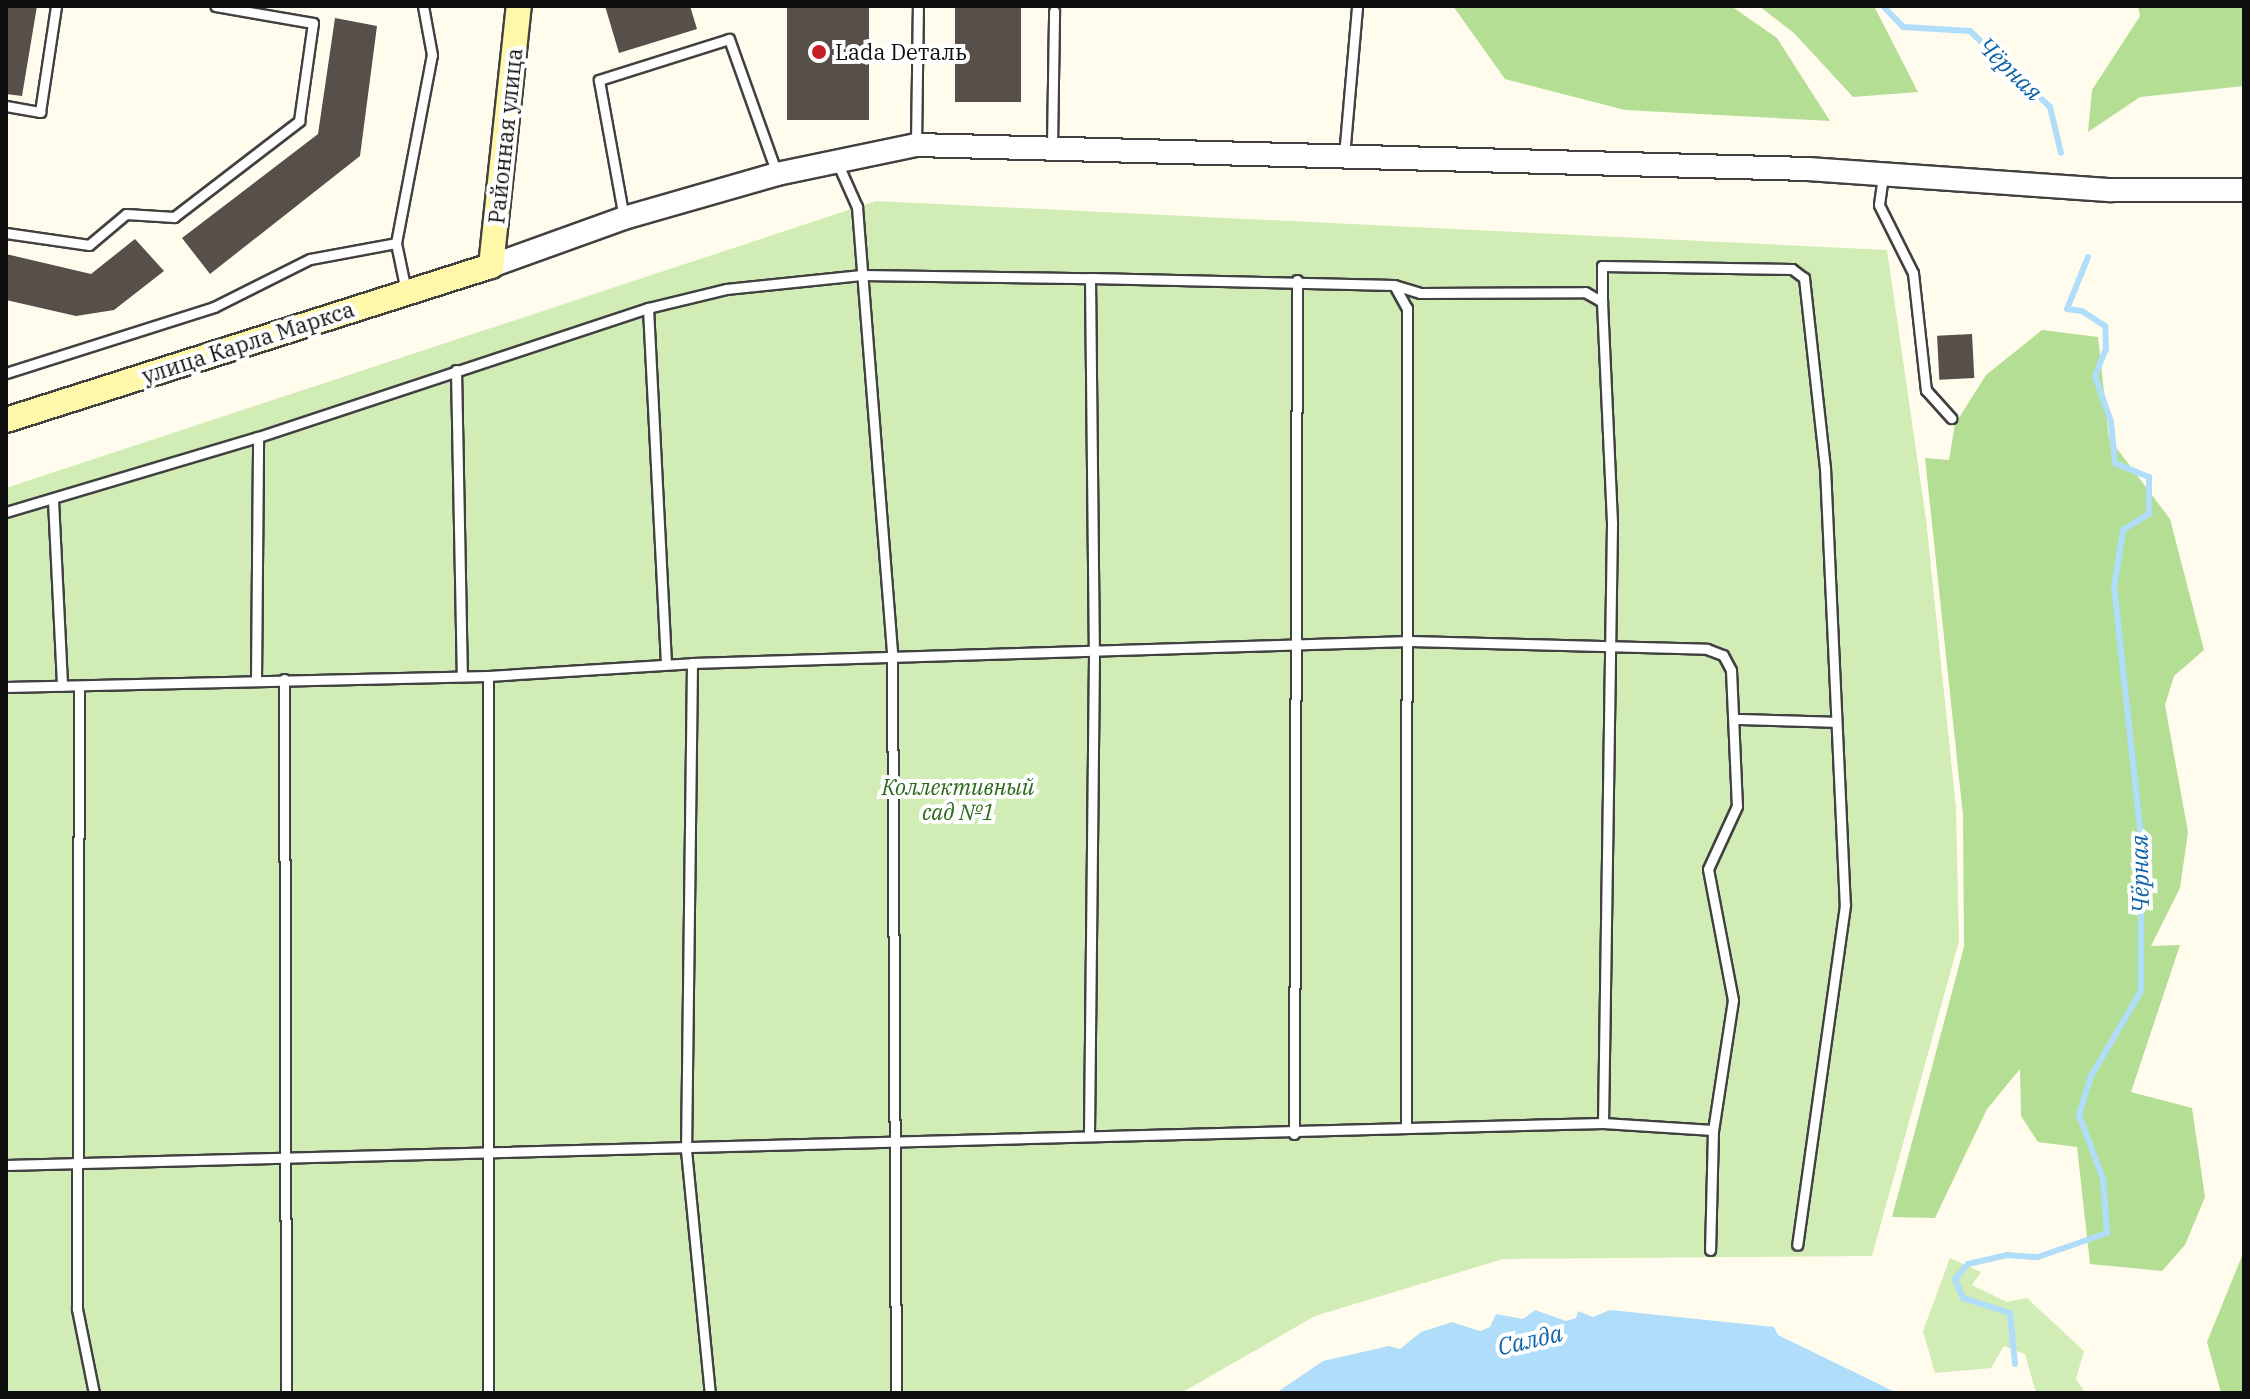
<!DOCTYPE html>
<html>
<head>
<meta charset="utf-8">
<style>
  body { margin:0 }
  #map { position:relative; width:2250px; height:1399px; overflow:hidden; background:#fffcee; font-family:"IBM Plex Serif",serif }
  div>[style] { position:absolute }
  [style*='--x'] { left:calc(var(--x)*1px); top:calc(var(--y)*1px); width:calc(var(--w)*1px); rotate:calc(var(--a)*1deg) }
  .green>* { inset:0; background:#d1ecb5 }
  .forest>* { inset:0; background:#b4de93 }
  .water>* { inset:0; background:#afddfa }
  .stream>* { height:6px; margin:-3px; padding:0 3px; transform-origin:3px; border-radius:3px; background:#afddfa }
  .building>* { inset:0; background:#574f49; transform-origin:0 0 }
  .roads { filter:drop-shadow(2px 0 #414141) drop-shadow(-2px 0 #414141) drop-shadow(0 2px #414141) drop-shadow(0 -2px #414141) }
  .service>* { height:9px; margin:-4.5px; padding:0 4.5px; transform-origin:4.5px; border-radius:4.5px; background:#fff }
  .tertiary>* { height:22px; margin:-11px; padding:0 11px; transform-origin:11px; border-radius:11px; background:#fff }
  .secondary>* { height:24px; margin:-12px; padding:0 12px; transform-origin:12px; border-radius:12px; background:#fff7a9 }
  .dots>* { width:22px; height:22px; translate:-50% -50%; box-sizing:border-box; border:4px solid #fff; border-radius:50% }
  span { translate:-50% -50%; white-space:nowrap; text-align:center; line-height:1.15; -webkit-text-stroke:8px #fff; paint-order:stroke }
  .poi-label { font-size:22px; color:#0e0e0e }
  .left { translate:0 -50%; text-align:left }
  .street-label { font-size:22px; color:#0e0e0e }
  .park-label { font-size:22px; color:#296a1a; font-style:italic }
  .water-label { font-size:24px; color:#0f63a7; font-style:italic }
  .frame { position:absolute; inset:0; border:8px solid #0e0e0e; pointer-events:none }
</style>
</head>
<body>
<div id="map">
  <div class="green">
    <i style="clip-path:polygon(876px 201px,1887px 250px,1926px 519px,1956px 808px,1959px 941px,1872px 1256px,1503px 1259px,1315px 1316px,1181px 1393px,6px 1393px,6px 488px)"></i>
    <i style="clip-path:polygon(1950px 1258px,1981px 1272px,1972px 1285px,2007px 1302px,2027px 1298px,2084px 1351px,2076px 1379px,2085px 1393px,2036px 1393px,2025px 1354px,2004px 1346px,1991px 1368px,1935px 1373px,1923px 1331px)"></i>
  </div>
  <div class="forest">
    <i style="clip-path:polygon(1453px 6px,1731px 6px,1777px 38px,1830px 121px,1625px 110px,1505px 79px)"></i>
    <i style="clip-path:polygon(1759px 6px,1874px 6px,1918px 92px,1853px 97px,1794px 33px)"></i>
    <i style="clip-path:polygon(2138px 6px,2244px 6px,2244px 86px,2140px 97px,2088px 132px,2092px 90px,2140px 16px)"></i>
    <i style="clip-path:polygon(2042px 330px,2098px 337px,2109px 438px,2170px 519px,2204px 650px,2174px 676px,2165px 705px,2188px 832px,2180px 888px,2151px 946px,2180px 945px,2131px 1092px,2192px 1108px,2205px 1197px,2185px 1245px,2162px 1271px,2090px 1264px,2077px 1147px,2038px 1142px,2021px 1116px,2020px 1069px,1987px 1109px,1935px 1218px,1892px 1217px,1964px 947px,1963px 816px,1925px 458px,1949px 460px,1955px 424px,1986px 375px)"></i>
    <i style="clip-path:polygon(2244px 1251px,2244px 1393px,2221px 1393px,2207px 1342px)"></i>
  </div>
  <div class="water">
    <i style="clip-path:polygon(1535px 1310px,1566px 1321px,1576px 1318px,1578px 1311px,1593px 1317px,1610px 1310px,1774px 1327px,1778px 1335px,1897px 1393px,1276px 1393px,1323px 1361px,1389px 1346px,1400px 1349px,1421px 1332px,1452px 1322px,1480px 1331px,1490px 1327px,1496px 1314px,1523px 1319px)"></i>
  </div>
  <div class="stream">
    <i style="--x:1883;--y:6;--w:29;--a:46"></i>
    <i style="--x:1903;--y:27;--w:67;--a:3.4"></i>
    <i style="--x:1970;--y:31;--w:110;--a:43.5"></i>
    <i style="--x:2050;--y:107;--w:47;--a:76.6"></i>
    <i style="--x:2015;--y:1364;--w:51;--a:-95.6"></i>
    <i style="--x:2010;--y:1313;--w:49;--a:-162.3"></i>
    <i style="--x:1963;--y:1298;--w:21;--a:-113"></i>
    <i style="--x:1955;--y:1279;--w:20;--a:-49"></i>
    <i style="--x:1968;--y:1264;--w:39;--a:-13"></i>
    <i style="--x:2006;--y:1255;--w:32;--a:4"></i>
    <i style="--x:2038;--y:1257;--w:73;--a:-19.2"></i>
    <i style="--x:2107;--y:1233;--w:54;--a:-94.2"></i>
    <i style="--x:2103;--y:1179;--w:68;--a:-110.6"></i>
    <i style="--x:2079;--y:1115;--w:39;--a:-73"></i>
    <i style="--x:2090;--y:1078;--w:101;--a:-59.6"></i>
    <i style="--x:2141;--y:991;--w:153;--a:-90"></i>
    <i style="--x:2141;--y:838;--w:252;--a:-96.1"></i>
    <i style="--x:2114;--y:587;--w:58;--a:-81"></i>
    <i style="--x:2123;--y:530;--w:31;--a:-32"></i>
    <i style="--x:2149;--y:514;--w:37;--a:-90"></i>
    <i style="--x:2149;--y:477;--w:37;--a:-158"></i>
    <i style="--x:2115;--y:463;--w:41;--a:-95.6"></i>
    <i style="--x:2111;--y:422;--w:49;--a:-109.2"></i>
    <i style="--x:2095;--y:376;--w:29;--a:-68"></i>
    <i style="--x:2106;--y:349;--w:23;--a:-92"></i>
    <i style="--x:2105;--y:326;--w:27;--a:-147"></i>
    <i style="--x:2082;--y:311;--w:15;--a:-172"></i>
    <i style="--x:2067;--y:309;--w:56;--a:-68"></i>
  </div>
  <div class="building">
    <i style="clip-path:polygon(6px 6px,37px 6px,22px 96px,6px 94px)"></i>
    <i style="clip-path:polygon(605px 6px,690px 6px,697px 29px,619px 53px)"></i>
    <i style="left:787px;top:6px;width:82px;height:114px"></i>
    <i style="left:955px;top:6px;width:66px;height:96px"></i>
    <i style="clip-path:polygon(335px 18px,377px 26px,360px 156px,210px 274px,182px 238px,318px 134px)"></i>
    <i style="clip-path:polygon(135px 239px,164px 271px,114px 310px,76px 316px,6px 300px,6px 254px,91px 274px)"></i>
    <i style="left:1972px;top:334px;width:44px;height:35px;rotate:87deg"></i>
  </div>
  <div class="roads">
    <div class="service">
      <i style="--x:6;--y:106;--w:35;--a:10"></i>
      <i style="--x:40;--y:112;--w:107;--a:-81.4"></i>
      <i style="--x:916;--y:145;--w:139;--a:-89.2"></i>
      <i style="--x:1052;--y:145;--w:134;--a:-89.1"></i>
      <i style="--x:1344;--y:156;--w:151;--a:-85"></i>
      <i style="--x:837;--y:162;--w:49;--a:66"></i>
      <i style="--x:857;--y:207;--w:450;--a:85.5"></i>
      <i style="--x:892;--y:656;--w:737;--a:89.69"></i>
      <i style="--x:1883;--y:176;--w:29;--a:98"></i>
      <i style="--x:1879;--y:205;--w:76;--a:63.4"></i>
      <i style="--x:1913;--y:273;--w:118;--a:83.7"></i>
      <i style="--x:1926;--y:390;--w:38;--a:48"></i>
      <i style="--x:624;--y:218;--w:140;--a:-100.3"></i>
      <i style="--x:599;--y:80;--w:136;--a:-17.5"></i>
      <i style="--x:729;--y:39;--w:143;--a:70.4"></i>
      <i style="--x:6;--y:233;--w:84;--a:8.2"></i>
      <i style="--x:89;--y:245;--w:48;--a:-40"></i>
      <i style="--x:126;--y:214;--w:48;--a:3.6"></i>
      <i style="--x:174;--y:217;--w:158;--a:-37.5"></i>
      <i style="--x:299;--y:121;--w:99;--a:-81.9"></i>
      <i style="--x:313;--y:23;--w:99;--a:-170.2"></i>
      <i style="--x:1090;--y:278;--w:304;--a:1.3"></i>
      <i style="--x:1394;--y:285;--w:26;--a:61"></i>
      <i style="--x:1407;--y:308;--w:820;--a:90.07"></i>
      <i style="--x:1394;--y:285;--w:27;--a:17"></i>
      <i style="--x:1420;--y:293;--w:165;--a:-0.3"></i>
      <i style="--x:1585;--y:292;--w:20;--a:30"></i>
      <i style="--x:1602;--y:302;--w:222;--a:87.4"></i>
      <i style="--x:1612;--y:524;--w:599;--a:90.86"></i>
      <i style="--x:406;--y:291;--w:49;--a:-101.8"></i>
      <i style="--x:396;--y:243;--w:191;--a:-79.2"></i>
      <i style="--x:432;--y:55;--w:50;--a:-100.4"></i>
      <i style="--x:1602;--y:302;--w:36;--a:-90"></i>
      <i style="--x:1602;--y:266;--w:190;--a:0.9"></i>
      <i style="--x:1792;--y:269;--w:15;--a:37"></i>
      <i style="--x:1804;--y:278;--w:191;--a:83.7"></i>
      <i style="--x:1825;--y:468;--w:437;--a:87.4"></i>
      <i style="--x:1845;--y:905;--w:343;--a:98"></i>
      <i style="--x:648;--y:308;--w:356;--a:87.1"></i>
      <i style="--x:456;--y:370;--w:306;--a:88.9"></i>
      <i style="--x:6;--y:373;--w:218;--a:-17.6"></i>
      <i style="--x:214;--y:307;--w:107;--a:-26.6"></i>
      <i style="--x:310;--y:259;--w:87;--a:-10.5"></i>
      <i style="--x:53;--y:500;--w:186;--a:87.2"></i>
      <i style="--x:6;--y:512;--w:263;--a:-16.6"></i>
      <i style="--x:258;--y:437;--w:411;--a:-18.3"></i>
      <i style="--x:648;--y:308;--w:80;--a:-13.7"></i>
      <i style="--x:726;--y:289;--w:136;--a:-5.9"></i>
      <i style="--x:861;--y:275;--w:229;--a:0.8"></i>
      <i style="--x:1090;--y:278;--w:377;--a:89.4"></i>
      <i style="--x:1094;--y:655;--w:481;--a:90.6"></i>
      <i style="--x:692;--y:663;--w:487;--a:90.7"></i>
      <i style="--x:686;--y:1150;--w:244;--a:84.4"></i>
      <i style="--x:284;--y:679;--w:714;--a:89.84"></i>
      <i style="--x:256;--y:680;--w:243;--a:-89.5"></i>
      <i style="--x:79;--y:686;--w:623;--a:90.18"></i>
      <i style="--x:77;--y:1309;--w:86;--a:78.6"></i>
      <i style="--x:6;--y:687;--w:482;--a:-1.3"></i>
      <i style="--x:488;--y:676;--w:204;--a:-3.6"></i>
      <i style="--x:692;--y:663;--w:718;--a:-1.76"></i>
      <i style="--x:1410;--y:641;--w:297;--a:1.5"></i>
      <i style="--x:1707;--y:649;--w:17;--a:21"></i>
      <i style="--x:1723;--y:655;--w:17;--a:62"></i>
      <i style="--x:1731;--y:670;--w:136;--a:87.5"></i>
      <i style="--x:1737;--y:806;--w:69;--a:114.7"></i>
      <i style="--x:1708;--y:869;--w:133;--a:79.2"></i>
      <i style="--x:1733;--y:1000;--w:132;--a:98.7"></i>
      <i style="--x:1713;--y:1130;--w:120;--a:91.4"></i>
      <i style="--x:1736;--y:719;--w:100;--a:1.7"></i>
      <i style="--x:1294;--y:1134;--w:854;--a:-89.8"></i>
      <i style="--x:6;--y:1165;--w:1598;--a:-1.51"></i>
      <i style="--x:1603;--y:1123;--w:110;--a:3.6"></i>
      <i style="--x:488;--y:1393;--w:717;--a:-90"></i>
    </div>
    <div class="tertiary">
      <i style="--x:491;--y:266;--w:141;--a:-19.8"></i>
      <i style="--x:624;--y:218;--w:159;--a:-16"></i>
      <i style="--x:777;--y:174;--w:142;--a:-11.8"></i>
      <i style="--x:916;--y:145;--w:892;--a:1.54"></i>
      <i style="--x:1808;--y:169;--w:304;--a:4"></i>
      <i style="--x:2111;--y:190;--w:133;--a:0"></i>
    </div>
    <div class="secondary">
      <i style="--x:6;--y:420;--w:509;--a:-17.62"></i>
      <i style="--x:491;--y:266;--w:262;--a:-83.9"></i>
    </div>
  </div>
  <div class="dots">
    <i style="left:819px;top:52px;background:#c61d22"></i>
  </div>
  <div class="poi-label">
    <span class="left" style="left:835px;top:52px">Lada Dеталь</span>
  </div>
  <div class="street-label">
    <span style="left:505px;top:136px;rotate:-84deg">Районная улица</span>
    <span style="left:248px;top:342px;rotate:-18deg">улица Карла Маркса</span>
  </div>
  <div class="park-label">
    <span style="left:958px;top:799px">Коллективный<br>сад №1</span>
  </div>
  <div class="water-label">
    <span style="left:2010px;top:69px;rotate:44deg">Чёрная</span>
    <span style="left:2140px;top:874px;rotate:-91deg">Чёрная</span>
    <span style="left:1530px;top:1340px;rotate:-13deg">Салда</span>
  </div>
  <div class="frame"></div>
</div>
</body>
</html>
